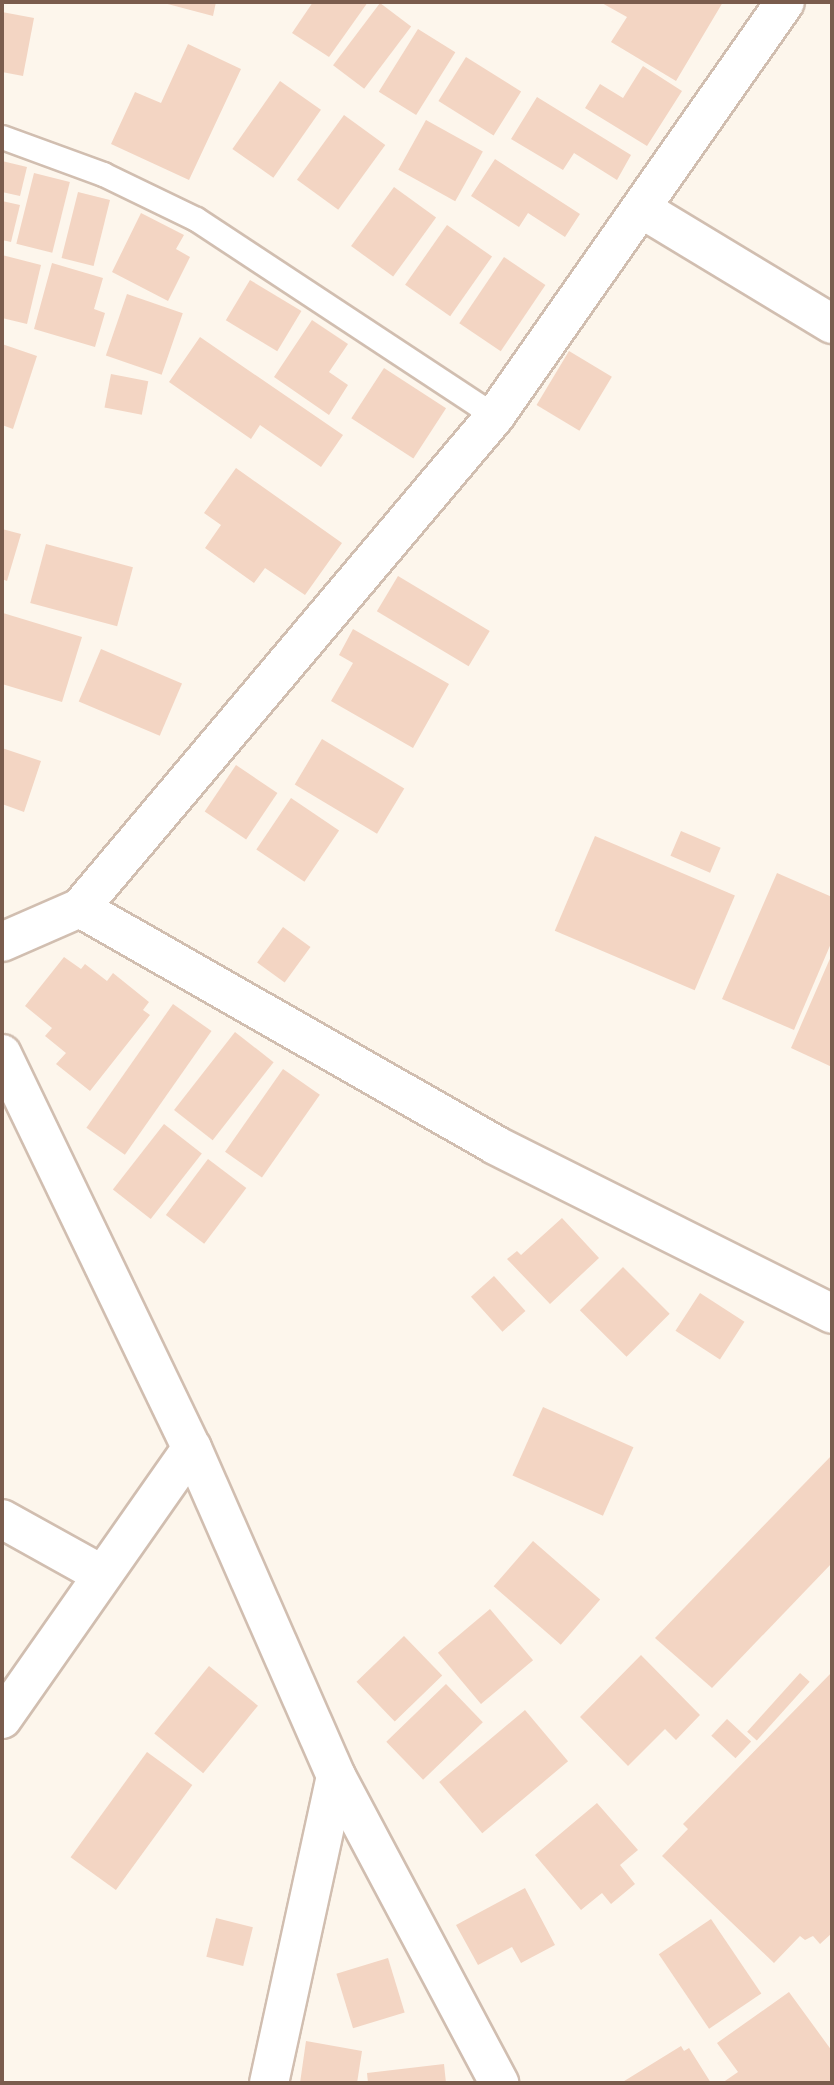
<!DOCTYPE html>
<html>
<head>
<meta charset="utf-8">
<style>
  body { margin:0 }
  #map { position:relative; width:834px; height:2085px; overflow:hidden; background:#fdf6ec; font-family:"Noto Sans",sans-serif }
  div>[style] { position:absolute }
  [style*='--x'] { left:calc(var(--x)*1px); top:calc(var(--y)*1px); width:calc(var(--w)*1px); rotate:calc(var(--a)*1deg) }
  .building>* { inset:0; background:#f3d5c3; transform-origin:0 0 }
  .roads { filter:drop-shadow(2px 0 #d1beb0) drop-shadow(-2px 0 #d1beb0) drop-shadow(0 2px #d1beb0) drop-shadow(0 -2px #d1beb0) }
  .lane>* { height:23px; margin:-11.5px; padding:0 11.5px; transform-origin:11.5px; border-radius:11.5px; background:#fff }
  .street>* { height:38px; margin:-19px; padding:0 19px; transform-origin:19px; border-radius:19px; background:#fff }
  span { translate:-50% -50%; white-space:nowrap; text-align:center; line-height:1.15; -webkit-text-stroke:5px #fffaf3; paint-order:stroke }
  .frame { position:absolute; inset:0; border:4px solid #7a5c4d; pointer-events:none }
</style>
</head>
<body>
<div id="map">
  <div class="building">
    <i style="clip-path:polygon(160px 2px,216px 2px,213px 16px)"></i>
    <i style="clip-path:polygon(313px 2px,368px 2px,329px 57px,292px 33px)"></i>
    <i style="clip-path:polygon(600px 2px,723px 2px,676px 81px,611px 42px,627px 17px)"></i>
    <i style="left:380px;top:3px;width:39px;height:78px;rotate:37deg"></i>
    <i style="clip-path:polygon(2px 12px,34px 18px,23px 76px,2px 72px)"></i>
    <i style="left:418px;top:29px;width:44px;height:74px;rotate:32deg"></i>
    <i style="clip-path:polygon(188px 44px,241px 69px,189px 180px,111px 144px,135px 92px,161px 103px)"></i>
    <i style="left:466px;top:57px;width:65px;height:52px;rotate:32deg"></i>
    <i style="clip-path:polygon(643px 66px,682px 91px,647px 146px,585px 108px,600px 84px,623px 98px)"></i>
    <i style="left:280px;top:81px;width:50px;height:83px;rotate:35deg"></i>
    <i style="clip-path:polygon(537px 97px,631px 155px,617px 180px,574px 153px,563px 170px,511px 139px)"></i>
    <i style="left:344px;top:115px;width:51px;height:80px;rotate:36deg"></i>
    <i style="left:426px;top:120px;width:65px;height:57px;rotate:29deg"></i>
    <i style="clip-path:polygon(495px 159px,580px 214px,565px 237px,528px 213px,519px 227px,471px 196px)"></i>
    <i style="clip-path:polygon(2px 161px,27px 167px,20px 196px,2px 192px)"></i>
    <i style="left:34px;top:173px;width:37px;height:73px;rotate:14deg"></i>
    <i style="left:394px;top:187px;width:52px;height:73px;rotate:36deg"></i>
    <i style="left:78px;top:192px;width:33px;height:68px;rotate:14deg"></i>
    <i style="clip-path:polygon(2px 201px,20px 205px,11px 242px,2px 240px)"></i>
    <i style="clip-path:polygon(141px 213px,184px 235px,176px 249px,190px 257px,168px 301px,112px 272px)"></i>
    <i style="left:447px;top:225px;width:55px;height:73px;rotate:35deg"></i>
    <i style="clip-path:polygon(2px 255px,41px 265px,27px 324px,2px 318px)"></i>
    <i style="left:504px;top:257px;width:50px;height:80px;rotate:34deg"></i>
    <i style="clip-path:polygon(52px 263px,103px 278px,94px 309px,105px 313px,95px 347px,34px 329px)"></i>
    <i style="left:250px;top:280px;width:60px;height:47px;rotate:31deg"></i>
    <i style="left:127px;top:294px;width:59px;height:65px;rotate:19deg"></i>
    <i style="clip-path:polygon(312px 320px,348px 344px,329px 372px,348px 385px,329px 415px,274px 377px)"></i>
    <i style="clip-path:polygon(200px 337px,343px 435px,321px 467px,260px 425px,251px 439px,169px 382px)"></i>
    <i style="clip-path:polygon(2px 344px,37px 356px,13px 429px,2px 425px)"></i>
    <i style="left:569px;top:351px;width:50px;height:63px;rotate:31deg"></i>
    <i style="left:384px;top:368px;width:74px;height:60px;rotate:33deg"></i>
    <i style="left:111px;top:374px;width:38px;height:34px;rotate:11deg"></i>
    <i style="clip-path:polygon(236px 468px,342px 543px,305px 595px,265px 568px,254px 583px,205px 548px,221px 525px,204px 513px)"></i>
    <i style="clip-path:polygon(2px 529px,21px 534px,7px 581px,2px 579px)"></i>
    <i style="left:46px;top:544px;width:90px;height:61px;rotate:15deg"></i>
    <i style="left:398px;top:576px;width:107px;height:41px;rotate:31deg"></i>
    <i style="clip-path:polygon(3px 613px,82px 637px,62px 702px,2px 684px)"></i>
    <i style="clip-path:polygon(353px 629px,449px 684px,413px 748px,331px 701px,353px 663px,339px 655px)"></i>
    <i style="left:101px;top:649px;width:88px;height:57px;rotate:23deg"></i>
    <i style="left:322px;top:739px;width:96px;height:53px;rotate:31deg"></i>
    <i style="clip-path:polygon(2px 748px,41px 761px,24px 812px,2px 804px)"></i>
    <i style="left:236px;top:765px;width:50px;height:56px;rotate:34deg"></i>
    <i style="left:291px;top:798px;width:58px;height:62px;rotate:34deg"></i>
    <i style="left:681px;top:831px;width:43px;height:27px;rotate:23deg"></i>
    <i style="left:595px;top:836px;width:152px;height:103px;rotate:23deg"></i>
    <i style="clip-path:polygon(777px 873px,832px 897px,832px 941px,794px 1030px,722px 999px)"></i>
    <i style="left:283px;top:927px;width:34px;height:44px;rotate:36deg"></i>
    <i style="clip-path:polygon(832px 954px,832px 1067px,791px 1048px)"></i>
    <i style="clip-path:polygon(64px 957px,81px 969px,85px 964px,107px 981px,113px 973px,149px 1002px,143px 1010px,150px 1015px,90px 1091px,56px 1064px,66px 1053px,45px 1036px,52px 1028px,25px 1006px)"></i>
    <i style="left:173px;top:1004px;width:47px;height:151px;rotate:35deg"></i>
    <i style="left:235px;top:1032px;width:49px;height:99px;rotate:38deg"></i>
    <i style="left:283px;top:1069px;width:45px;height:101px;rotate:35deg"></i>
    <i style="left:164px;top:1124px;width:48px;height:83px;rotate:38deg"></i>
    <i style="left:208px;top:1159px;width:48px;height:70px;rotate:37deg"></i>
    <i style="clip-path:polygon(562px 1218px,599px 1258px,550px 1304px,507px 1259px,517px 1251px,521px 1255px)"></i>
    <i style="left:623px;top:1267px;width:66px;height:61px;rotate:45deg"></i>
    <i style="left:494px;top:1276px;width:47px;height:31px;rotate:48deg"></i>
    <i style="left:700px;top:1293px;width:53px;height:45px;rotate:33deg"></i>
    <i style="left:543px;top:1407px;width:99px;height:75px;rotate:24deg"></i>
    <i style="clip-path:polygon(832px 1455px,832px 1563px,712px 1688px,655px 1638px)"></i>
    <i style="left:533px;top:1541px;width:89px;height:60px;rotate:41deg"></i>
    <i style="left:490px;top:1609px;width:67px;height:68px;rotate:50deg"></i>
    <i style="left:404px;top:1636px;width:55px;height:66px;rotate:46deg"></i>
    <i style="clip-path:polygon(641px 1655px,700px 1715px,676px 1740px,665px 1729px,628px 1766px,580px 1717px)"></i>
    <i style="left:209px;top:1666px;width:63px;height:87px;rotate:39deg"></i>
    <i style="clip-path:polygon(832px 1672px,832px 1933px,820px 1944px,813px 1936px,805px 1940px,800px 1936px,774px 1963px,662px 1856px,688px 1829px,683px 1824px)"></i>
    <i style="left:800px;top:1673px;width:13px;height:79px;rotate:42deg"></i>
    <i style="left:446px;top:1684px;width:53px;height:83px;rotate:46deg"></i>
    <i style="left:525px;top:1710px;width:67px;height:112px;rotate:50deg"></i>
    <i style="left:727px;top:1719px;width:33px;height:23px;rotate:43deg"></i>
    <i style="left:147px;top:1752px;width:56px;height:130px;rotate:36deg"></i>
    <i style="clip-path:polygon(597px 1803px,638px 1850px,620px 1865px,635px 1884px,611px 1904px,602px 1893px,581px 1910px,535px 1855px)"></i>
    <i style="clip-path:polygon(525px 1888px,555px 1945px,521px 1963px,512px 1947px,478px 1965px,456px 1925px)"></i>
    <i style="left:216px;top:1918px;width:38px;height:40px;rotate:14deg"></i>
    <i style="left:711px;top:1919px;width:90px;height:63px;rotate:56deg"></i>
    <i style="left:388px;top:1958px;width:57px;height:54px;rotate:73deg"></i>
    <i style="clip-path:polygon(789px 1992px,832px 2051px,832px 2083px,722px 2083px,738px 2072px,717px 2043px)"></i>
    <i style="clip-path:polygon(306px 2041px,362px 2051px,357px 2083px,300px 2083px)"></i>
    <i style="clip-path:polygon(681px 2046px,684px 2051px,689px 2048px,711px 2083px,621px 2083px)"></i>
    <i style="clip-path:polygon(444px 2064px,446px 2083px,368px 2083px,367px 2073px)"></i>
  </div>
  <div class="roads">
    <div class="lane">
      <i style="--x:2;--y:137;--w:108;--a:20.1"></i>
      <i style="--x:103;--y:174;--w:103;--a:25.8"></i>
      <i style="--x:196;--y:219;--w:358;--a:33.4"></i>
    </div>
    <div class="street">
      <i style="--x:642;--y:209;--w:222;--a:31.2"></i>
      <i style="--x:80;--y:908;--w:644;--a:-49.85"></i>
      <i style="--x:495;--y:416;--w:505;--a:-54.99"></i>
      <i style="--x:2;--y:942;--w:85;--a:-23.6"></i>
      <i style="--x:80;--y:908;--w:478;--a:29.7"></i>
      <i style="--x:495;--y:1145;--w:377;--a:26.6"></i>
      <i style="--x:2;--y:1054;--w:437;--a:64.3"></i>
      <i style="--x:192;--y:1448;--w:358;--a:66.3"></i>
      <i style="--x:336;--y:1776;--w:348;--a:62"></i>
      <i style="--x:2;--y:1519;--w:113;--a:29.1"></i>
      <i style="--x:2;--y:1719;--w:331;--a:-55"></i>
      <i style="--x:269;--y:2083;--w:314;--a:-77.7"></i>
    </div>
  </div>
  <div class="frame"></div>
</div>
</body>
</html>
